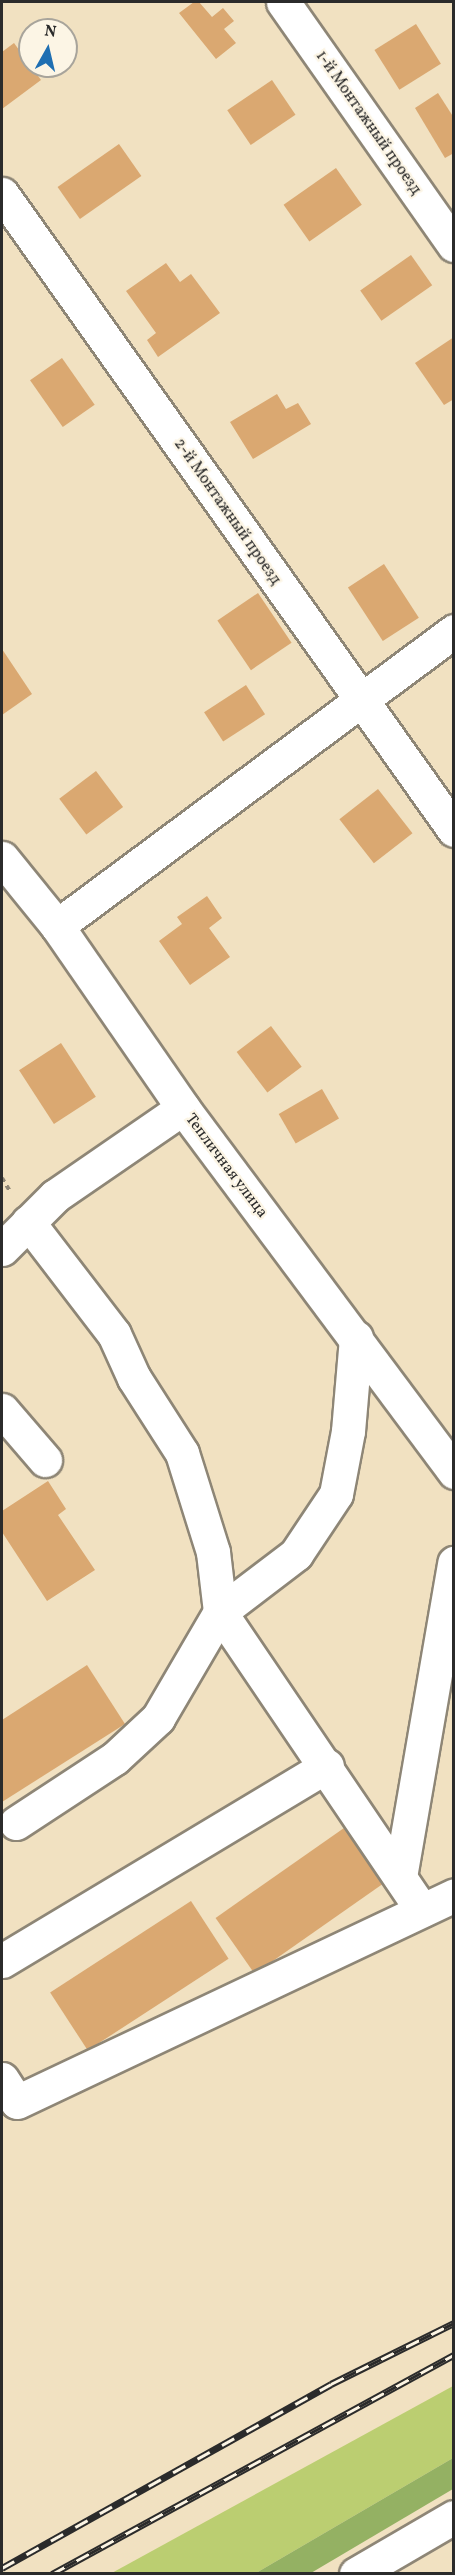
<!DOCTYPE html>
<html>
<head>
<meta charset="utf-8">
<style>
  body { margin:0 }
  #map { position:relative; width:455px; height:2575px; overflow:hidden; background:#f1e1c1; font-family:Vollkorn,serif }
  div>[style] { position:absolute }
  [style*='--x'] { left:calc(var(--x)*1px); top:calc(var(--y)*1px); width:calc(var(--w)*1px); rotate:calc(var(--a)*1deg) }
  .green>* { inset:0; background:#bbce71 }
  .forest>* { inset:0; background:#94b163 }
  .building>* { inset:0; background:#daa871; transform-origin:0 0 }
  .path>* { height:4px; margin-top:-2px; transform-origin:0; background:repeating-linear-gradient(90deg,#8e8676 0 4.5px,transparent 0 9px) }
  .roads { filter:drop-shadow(2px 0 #8e8676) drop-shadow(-2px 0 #8e8676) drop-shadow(0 2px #8e8676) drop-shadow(0 -2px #8e8676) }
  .minor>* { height:33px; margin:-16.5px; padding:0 16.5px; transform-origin:16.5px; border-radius:16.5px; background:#fff }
  .rail>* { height:7px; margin-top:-3.5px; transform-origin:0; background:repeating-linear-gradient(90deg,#fcf5e5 0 14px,#2b2b2b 0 28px); box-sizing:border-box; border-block:2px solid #2b2b2b }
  span { translate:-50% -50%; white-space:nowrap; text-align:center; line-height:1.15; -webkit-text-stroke:4.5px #fcf5e5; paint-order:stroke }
  .street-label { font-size:16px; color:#2b2b2b }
  .frame { position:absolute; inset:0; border:3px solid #2b2b2b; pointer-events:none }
  .north { position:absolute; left:18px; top:18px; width:60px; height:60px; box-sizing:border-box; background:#fcf5e5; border:2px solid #a8a49b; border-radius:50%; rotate:8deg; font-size:16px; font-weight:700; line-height:24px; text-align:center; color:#2b2b2b }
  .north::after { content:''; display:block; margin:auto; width:21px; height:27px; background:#1f6fb2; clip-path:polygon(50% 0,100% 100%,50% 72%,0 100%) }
</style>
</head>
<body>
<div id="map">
  <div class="green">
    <i style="clip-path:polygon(453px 2386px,453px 2458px,256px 2573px,110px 2574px)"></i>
  </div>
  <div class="forest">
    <i style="clip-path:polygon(453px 2458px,453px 2489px,311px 2573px,256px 2573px)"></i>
  </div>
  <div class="building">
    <i style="clip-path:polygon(194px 2px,199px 2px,212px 17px,223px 8px,234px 21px,224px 29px,236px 43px,216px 59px,179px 13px)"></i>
    <i style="left:416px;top:24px;width:47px;height:49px;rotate:58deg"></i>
    <i style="clip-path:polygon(14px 43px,41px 80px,2px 109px,2px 52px)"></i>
    <i style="left:272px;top:80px;width:42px;height:54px;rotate:56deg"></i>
    <i style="clip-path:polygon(438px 93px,454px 118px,454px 153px,445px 158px,415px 108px)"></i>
    <i style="left:119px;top:144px;width:39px;height:75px;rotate:55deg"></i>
    <i style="left:336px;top:168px;width:45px;height:64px;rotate:55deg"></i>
    <i style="left:411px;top:255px;width:37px;height:62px;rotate:55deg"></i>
    <i style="clip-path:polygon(166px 263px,180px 282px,191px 274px,220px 313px,158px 357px,147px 340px,156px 333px,126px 291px)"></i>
    <i style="clip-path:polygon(454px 337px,454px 399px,444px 405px,415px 363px)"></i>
    <i style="left:62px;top:358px;width:57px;height:39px;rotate:55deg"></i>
    <i style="clip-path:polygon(277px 394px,286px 409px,298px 403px,311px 424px,253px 459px,230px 422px)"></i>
    <i style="left:384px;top:564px;width:64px;height:43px;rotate:57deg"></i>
    <i style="left:258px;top:593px;width:60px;height:49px;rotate:56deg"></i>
    <i style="clip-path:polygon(2px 649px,32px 694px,2px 715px)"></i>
    <i style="left:246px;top:685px;width:35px;height:50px;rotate:57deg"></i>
    <i style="left:96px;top:771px;width:45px;height:46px;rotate:53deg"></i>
    <i style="left:378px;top:789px;width:56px;height:49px;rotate:52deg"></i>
    <i style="clip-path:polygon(207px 896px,222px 918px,209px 928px,230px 957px,190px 985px,159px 941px,182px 924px,177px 917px)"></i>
    <i style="left:271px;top:1026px;width:51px;height:43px;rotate:53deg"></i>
    <i style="left:61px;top:1043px;width:64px;height:50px;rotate:57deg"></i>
    <i style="left:322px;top:1089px;width:34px;height:50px;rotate:60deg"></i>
    <i style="clip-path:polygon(48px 1481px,66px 1509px,58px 1515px,95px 1570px,47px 1601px,2px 1532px,2px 1511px)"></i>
    <i style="clip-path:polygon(87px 1665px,125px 1724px,2px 1802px,2px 1720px)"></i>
    <i style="left:354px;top:1821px;width:68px;height:169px;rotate:55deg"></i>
    <i style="left:191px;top:1901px;width:69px;height:168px;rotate:57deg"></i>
  </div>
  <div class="path">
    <i style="--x:2;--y:1178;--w:17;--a:59"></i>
  </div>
  <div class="roads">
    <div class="minor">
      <i style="--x:283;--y:2;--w:297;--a:54.9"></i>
      <i style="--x:2;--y:194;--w:780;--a:54.6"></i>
      <i style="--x:2;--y:858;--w:87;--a:51"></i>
      <i style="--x:57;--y:926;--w:221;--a:55.3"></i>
      <i style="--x:183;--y:1108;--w:454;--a:53.3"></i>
      <i style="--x:57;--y:926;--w:495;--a:-36.6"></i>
      <i style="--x:28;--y:1222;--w:141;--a:52.5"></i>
      <i style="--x:114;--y:1334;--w:48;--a:65.6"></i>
      <i style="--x:134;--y:1378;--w:89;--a:57.4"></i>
      <i style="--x:182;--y:1453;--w:104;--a:72.6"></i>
      <i style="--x:213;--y:1552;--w:60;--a:83.3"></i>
      <i style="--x:220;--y:1612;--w:360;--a:55.9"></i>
      <i style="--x:2;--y:1249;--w:75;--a:-45"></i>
      <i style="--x:55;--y:1196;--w:155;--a:-34.5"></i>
      <i style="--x:2;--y:1410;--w:66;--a:49.3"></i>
      <i style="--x:16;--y:1823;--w:118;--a:-33.3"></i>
      <i style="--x:115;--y:1758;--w:59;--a:-42.9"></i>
      <i style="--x:158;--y:1718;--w:123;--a:-59.7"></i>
      <i style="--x:220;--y:1612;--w:96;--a:-37.3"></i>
      <i style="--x:296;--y:1554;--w:72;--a:-56.3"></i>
      <i style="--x:336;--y:1494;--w:64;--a:-79.2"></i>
      <i style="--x:348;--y:1431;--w:94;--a:-85.1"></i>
      <i style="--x:400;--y:1877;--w:319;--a:-80.2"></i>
      <i style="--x:2;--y:1961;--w:379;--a:-31"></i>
      <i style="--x:2;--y:2079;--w:27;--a:57"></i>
      <i style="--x:17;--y:2102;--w:484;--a:-25.3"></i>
      <i style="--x:356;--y:2574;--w:113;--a:-30.2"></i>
    </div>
  </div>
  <div class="rail">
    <i style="--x:2;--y:2568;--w:377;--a:-29.2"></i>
    <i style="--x:331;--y:2384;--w:137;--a:-26.4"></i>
    <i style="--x:52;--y:2574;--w:458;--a:-28.6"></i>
  </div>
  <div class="street-label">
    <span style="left:368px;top:123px;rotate:55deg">1-й Монтажный проезд</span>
    <span style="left:227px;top:512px;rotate:55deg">2-й Монтажный проезд</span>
    <span style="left:226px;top:1166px;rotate:53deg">Тепличная улица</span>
  </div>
  <div class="frame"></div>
  <div class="north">N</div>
</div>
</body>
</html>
